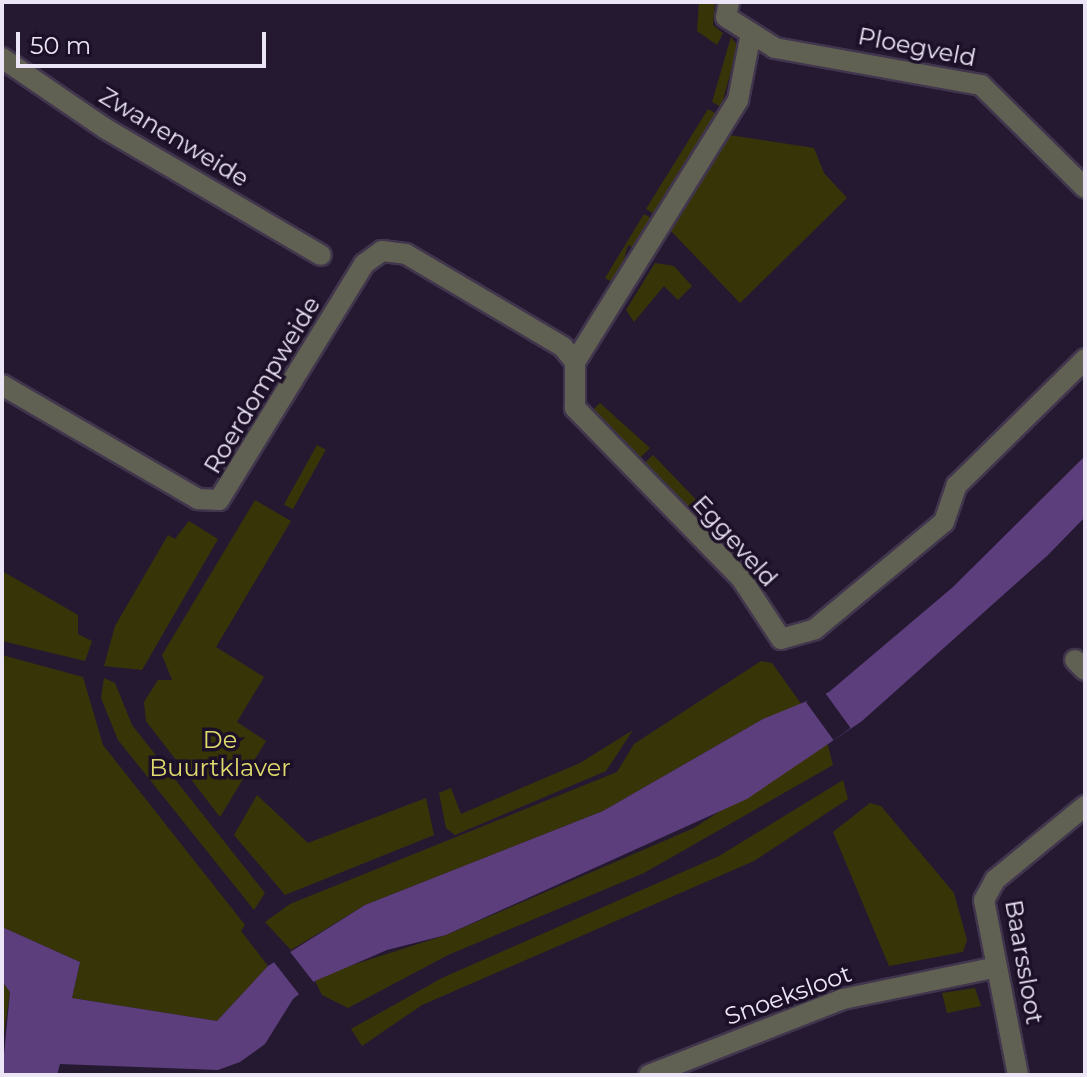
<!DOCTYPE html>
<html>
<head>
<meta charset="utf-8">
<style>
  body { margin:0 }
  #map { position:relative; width:1087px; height:1077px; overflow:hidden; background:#251932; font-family:Montserrat,sans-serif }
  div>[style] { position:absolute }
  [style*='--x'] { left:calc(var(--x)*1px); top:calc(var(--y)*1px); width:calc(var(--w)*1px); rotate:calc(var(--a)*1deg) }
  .green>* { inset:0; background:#373508; transform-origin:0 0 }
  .water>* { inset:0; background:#5d3e7c }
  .pier>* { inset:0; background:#251932; transform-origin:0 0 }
  .roads { filter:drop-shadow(2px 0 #41364d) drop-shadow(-2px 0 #41364d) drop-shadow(0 2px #41364d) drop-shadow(0 -2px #41364d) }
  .minor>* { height:20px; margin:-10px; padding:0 10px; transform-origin:10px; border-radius:10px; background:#616153 }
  span { translate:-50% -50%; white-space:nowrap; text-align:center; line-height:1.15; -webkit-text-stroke:7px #1c1028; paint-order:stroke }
  .street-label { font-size:24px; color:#ece5f6 }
  .park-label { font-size:24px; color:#dedb6c }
  .frame { position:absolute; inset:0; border:4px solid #ece5f6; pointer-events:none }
  .scale { position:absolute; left:16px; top:32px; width:250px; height:36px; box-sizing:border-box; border:4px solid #ece5f6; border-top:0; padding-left:10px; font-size:24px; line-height:28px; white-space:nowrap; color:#ece5f6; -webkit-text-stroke:6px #1c1028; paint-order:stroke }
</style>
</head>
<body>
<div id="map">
  <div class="green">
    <i style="clip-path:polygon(699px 2px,715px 2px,713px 25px,723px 33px,717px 45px,697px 31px)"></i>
    <i style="clip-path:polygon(731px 37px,738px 46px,721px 107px,712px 102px)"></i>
    <i style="clip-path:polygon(708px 109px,717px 114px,657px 216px,646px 209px)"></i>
    <i style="clip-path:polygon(729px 135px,814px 148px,824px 173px,847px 198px,740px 303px,670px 230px)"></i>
    <i style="clip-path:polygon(644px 214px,654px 220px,637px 250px,628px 245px,617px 285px,605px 278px)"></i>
    <i style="clip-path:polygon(655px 263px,674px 266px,692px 286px,678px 300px,664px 286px,634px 322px,626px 310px)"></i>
    <i style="clip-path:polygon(600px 403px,650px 448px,638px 460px,591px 412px)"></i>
    <i style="left:317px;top:445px;width:10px;height:68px;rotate:29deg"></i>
    <i style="left:653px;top:455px;width:74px;height:14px;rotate:46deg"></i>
    <i style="clip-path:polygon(255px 500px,291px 521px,216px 647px,264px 677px,237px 722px,266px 741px,220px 817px,146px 721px,144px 702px,158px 680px,172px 680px,162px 655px)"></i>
    <i style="clip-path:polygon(189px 521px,218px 539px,142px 670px,104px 666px,115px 626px,168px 535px,175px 539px)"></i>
    <i style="clip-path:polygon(2px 571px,78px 615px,78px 634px,92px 641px,85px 661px,2px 641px)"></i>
    <i style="clip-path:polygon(2px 655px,83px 677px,103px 745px,245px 925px,241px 931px,268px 966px,217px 1021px,72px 998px,80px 962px,2px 927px)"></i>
    <i style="clip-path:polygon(761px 661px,772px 663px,802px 705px,763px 719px,603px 811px,365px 905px,291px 950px,265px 922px,290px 904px,617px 772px,634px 744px)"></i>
    <i style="clip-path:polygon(104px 678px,115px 683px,132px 725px,265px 893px,254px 910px,118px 740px,101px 698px)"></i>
    <i style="clip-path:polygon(633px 730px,606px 771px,455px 835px,446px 828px,439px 793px,451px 788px,461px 814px,580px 763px)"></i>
    <i style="clip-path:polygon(827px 742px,833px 765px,644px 873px,448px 955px,348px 1008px,322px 995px,315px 981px,340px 969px,446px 935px,694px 828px)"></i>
    <i style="clip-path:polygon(843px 780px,848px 799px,754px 861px,422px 1005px,362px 1046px,351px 1029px,442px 978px,719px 856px)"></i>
    <i style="clip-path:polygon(257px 795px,308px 843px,426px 798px,434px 835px,285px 895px,234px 835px)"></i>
    <i style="clip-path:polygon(870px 803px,881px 806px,954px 893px,967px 940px,963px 952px,889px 966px,833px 832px)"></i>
    <i style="clip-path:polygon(2px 981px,10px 992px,2px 1048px)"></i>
    <i style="clip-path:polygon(975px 988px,981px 1006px,947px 1013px,942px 993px)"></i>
  </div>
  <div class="water">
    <i style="clip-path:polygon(1085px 456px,1085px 517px,1048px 555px,862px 721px,747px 799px,446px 935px,387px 950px,315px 981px,293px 999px,265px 1044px,240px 1062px,218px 1070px,60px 1064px,57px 1075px,2px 1075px,10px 992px,2px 981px,2px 927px,80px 962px,72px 998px,217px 1021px,268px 966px,365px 905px,603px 811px,763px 719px,829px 692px,953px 587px)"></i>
  </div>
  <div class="pier">
    <i style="left:823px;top:690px;width:47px;height:21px;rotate:54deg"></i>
    <i style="left:287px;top:948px;width:47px;height:19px;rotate:52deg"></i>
  </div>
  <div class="roads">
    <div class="minor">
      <i style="--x:729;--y:2;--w:15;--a:101"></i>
      <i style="--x:726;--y:17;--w:58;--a:32.3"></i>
      <i style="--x:775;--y:48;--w:209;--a:10.2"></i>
      <i style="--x:981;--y:85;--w:146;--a:44.7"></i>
      <i style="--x:2;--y:58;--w:126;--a:34.3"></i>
      <i style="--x:106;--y:129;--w:249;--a:30.4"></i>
      <i style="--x:575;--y:362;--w:309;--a:-58.1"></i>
      <i style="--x:738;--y:100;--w:68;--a:-79"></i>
      <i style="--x:2;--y:385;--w:227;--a:30.2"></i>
      <i style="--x:198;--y:499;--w:21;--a:3"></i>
      <i style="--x:219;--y:500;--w:277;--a:-58.4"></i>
      <i style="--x:364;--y:264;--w:22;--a:-36"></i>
      <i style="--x:382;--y:251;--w:24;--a:7"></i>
      <i style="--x:406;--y:254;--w:182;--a:30.6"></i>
      <i style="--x:563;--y:347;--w:19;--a:51"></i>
      <i style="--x:575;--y:362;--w:46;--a:90"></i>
      <i style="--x:575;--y:408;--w:238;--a:45.7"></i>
      <i style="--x:741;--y:578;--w:73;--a:56.7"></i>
      <i style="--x:781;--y:639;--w:35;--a:-16"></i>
      <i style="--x:815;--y:629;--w:168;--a:-39.7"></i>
      <i style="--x:944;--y:522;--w:39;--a:-71"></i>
      <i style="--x:957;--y:485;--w:180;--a:-44.5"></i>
      <i style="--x:1075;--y:660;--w:14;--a:45"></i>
      <i style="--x:649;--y:1075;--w:208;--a:-21.4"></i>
      <i style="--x:843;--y:999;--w:157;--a:-11.7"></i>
      <i style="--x:1018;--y:1075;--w:178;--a:-101"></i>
      <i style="--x:984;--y:900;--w:23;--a:-61"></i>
      <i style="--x:995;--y:880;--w:117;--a:-39.4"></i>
    </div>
  </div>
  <div class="street-label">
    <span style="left:917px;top:47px;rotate:11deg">Ploegveld</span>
    <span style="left:174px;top:137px;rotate:31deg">Zwanenweide</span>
    <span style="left:262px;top:385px;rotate:-59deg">Roerdompweide</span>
    <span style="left:735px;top:541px;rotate:48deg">Eggeveld</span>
    <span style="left:1024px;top:962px;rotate:80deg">Baarssloot</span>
    <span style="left:788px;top:995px;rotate:-20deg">Snoeksloot</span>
  </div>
  <div class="park-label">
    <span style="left:220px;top:754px">De<br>Buurtklaver</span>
  </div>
  <div class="frame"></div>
  <div class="scale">50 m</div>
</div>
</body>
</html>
